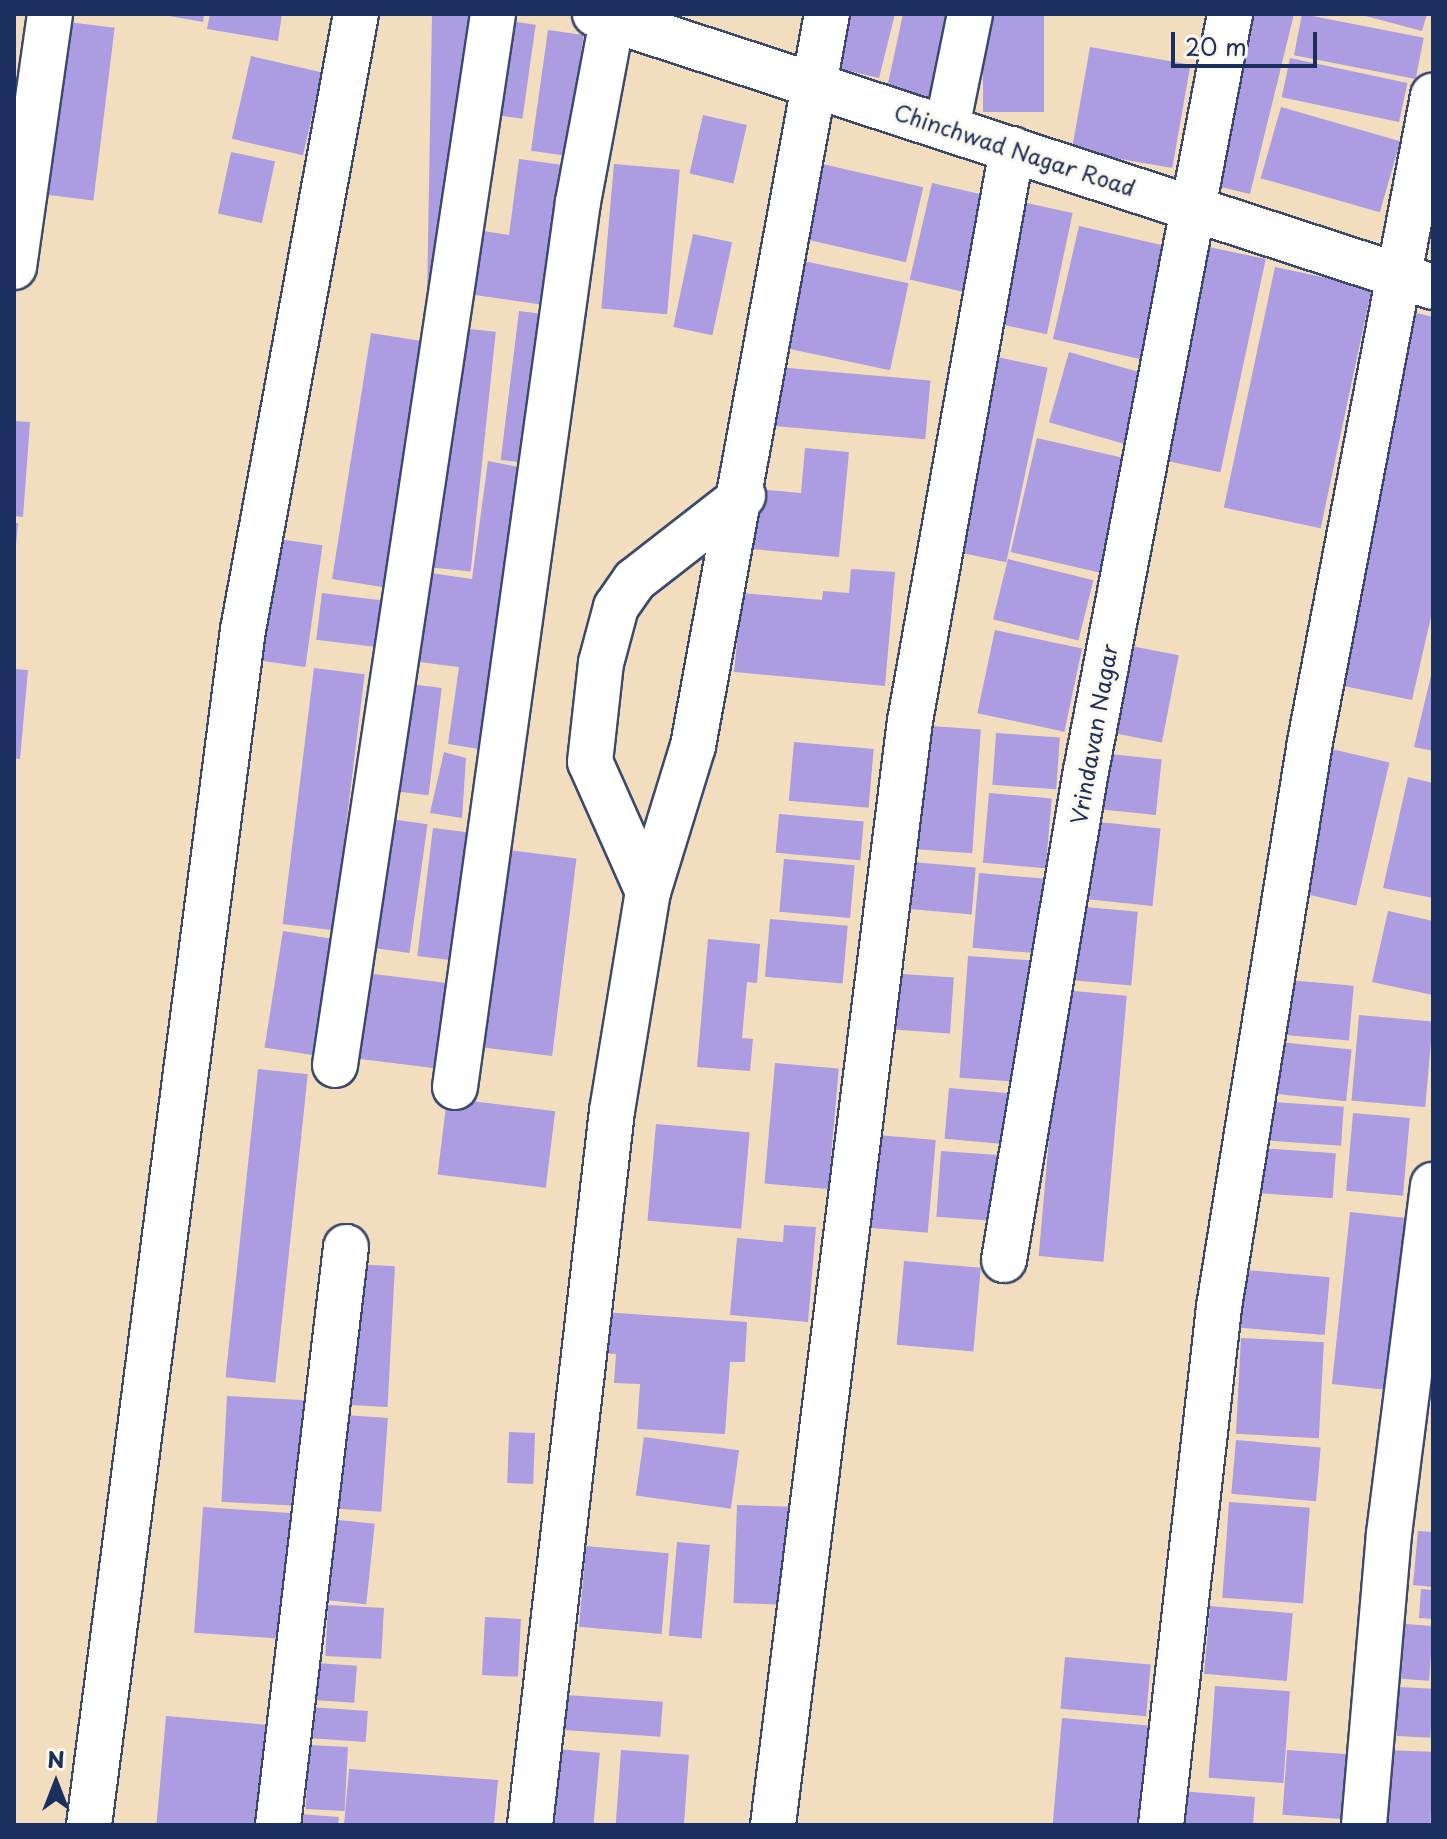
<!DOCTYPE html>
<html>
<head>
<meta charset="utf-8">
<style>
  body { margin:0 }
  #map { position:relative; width:1447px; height:1839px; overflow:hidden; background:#f3ddbf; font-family:"Playpen Sans",sans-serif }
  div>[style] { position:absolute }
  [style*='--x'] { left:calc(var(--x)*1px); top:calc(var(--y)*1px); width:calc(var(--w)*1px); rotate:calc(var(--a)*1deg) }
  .building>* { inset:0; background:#ac9ce1; transform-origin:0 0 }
  .roads { filter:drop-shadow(2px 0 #3b496d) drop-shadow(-2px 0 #3b496d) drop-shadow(0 2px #3b496d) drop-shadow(0 -2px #3b496d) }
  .street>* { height:44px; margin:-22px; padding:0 22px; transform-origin:22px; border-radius:22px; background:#fff }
  .secondary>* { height:44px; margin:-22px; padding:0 22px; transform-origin:22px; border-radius:22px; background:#fff }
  span { translate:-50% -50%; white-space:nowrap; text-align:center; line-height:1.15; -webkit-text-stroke:6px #fbf7ec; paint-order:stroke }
  .street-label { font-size:22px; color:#1b2f5e }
  .frame { position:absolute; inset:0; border:16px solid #1b2f5e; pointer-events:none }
  .north { position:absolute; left:16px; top:1743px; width:80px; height:80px; -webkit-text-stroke:6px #fbf7ec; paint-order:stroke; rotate:0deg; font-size:22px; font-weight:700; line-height:32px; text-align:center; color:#1b2f5e }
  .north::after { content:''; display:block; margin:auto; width:28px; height:36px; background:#1b2f5e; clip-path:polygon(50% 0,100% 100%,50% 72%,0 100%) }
  .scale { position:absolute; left:1171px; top:32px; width:146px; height:36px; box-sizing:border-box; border:4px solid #1b2f5e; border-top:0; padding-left:10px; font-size:24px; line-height:28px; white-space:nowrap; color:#1b2f5e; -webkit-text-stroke:6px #fbf7ec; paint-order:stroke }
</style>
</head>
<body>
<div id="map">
  <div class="building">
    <i style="clip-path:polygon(158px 14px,204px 14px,203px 22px)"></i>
    <i style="clip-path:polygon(210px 14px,282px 14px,278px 41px,207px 29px)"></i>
    <i style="left:432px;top:14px;width:42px;height:288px;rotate:1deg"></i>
    <i style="clip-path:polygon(836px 14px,895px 14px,879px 78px,824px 65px)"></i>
    <i style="clip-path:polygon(903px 14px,966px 14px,947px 106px,886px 93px)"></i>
    <i style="left:983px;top:14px;width:61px;height:98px"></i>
    <i style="clip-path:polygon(1239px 14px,1294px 14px,1250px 194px,1204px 183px)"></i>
    <i style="left:1302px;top:14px;width:124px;height:42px;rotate:11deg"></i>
    <i style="clip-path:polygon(1358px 14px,1427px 14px,1422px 31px)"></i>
    <i style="left:502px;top:20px;width:34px;height:95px;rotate:8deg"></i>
    <i style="left:68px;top:22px;width:47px;height:174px;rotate:7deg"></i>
    <i style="left:548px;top:30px;width:36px;height:122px;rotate:8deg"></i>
    <i style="left:1090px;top:47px;width:102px;height:105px;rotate:10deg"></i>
    <i style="left:251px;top:56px;width:73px;height:85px;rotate:13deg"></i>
    <i style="left:1290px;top:58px;width:120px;height:40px;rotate:12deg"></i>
    <i style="left:1281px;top:107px;width:124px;height:74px;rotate:16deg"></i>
    <i style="left:703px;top:115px;width:45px;height:60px;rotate:13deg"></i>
    <i style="left:231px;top:152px;width:45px;height:63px;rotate:12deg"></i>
    <i style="clip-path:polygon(519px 159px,570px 166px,551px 306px,468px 294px,477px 230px,509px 235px)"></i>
    <i style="left:818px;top:163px;width:108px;height:77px;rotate:13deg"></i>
    <i style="left:614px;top:164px;width:66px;height:145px;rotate:5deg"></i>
    <i style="left:932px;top:183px;width:68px;height:99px;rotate:13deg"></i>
    <i style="left:1012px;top:200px;width:62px;height:124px;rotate:12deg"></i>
    <i style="left:1079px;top:226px;width:99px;height:116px;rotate:13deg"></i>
    <i style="left:693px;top:234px;width:40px;height:95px;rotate:12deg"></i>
    <i style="left:1209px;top:247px;width:58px;height:218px;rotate:12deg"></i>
    <i style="left:799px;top:260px;width:112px;height:89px;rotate:12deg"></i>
    <i style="left:1275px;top:267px;width:99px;height:246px;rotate:12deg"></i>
    <i style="left:519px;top:311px;width:38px;height:150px;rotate:7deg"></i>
    <i style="clip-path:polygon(1412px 312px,1433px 317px,1433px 608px,1412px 700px,1329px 683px)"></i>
    <i style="left:459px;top:328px;width:37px;height:241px;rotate:6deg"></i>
    <i style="left:371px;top:333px;width:54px;height:249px;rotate:9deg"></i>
    <i style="left:1069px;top:352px;width:88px;height:73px;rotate:16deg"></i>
    <i style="left:988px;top:355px;width:61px;height:199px;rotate:12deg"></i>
    <i style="left:777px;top:367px;width:154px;height:59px;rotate:5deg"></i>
    <i style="clip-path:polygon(14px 421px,30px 422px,23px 517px,14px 516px)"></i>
    <i style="left:1037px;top:438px;width:100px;height:117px;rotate:13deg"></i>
    <i style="clip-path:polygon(805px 448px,849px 452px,839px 557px,752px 549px,757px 489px,801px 493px)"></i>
    <i style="clip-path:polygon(488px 461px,534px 470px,492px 751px,448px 744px,459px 667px,419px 662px,431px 573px,472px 579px)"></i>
    <i style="clip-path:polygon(14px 523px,18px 523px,16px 546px,14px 546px)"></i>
    <i style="left:271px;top:538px;width:52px;height:123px;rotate:8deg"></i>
    <i style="left:1008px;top:559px;width:88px;height:62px;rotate:14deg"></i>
    <i style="clip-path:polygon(851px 569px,895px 572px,885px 686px,734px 672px,742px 593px,822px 600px,823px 591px,849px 593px)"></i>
    <i style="left:322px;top:593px;width:63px;height:47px;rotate:7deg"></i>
    <i style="left:995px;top:630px;width:89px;height:85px;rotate:12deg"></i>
    <i style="left:1116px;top:643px;width:64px;height:89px;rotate:11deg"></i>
    <i style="clip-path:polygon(1433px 667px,1433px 751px,1414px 747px)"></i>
    <i style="left:314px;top:668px;width:51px;height:258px;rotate:7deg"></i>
    <i style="clip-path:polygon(14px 669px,28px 670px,20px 759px,14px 758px)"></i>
    <i style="left:401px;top:683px;width:41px;height:108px;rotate:7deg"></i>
    <i style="left:917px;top:725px;width:64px;height:124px;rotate:4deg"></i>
    <i style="left:996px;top:733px;width:64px;height:52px;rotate:4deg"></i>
    <i style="left:794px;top:742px;width:80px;height:59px;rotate:5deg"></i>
    <i style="left:1327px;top:748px;width:64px;height:147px;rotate:13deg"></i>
    <i style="clip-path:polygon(444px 752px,466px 758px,462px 818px,430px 813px)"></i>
    <i style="left:1101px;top:753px;width:61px;height:56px;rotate:6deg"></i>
    <i style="clip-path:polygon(1408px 777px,1433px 783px,1433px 898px,1383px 888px)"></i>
    <i style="left:989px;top:793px;width:63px;height:70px;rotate:5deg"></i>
    <i style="left:779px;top:814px;width:85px;height:39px;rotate:5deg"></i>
    <i style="left:383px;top:818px;width:45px;height:130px;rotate:8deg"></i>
    <i style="left:1089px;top:821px;width:72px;height:78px;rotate:6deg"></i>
    <i style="left:433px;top:828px;width:43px;height:129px;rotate:7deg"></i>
    <i style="left:499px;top:849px;width:78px;height:199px;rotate:7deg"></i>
    <i style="left:784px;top:859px;width:71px;height:53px;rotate:5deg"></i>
    <i style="left:900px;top:861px;width:76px;height:47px;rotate:5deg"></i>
    <i style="left:979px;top:873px;width:76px;height:75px;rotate:5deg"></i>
    <i style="left:1073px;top:906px;width:65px;height:74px;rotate:5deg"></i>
    <i style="clip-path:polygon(1388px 911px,1433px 921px,1433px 995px,1372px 982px)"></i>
    <i style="left:770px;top:919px;width:78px;height:58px;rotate:5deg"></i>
    <i style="left:283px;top:931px;width:53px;height:118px;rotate:9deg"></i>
    <i style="clip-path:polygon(708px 939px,760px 944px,757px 983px,747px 982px,742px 1038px,753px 1039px,750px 1071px,697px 1067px)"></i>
    <i style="left:968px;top:956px;width:67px;height:122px;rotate:4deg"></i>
    <i style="left:357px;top:972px;width:99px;height:86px;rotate:7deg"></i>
    <i style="left:888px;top:973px;width:66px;height:56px;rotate:4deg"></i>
    <i style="left:1276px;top:979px;width:78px;height:55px;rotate:5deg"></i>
    <i style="left:1062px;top:990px;width:65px;height:267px;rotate:5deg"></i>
    <i style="left:1359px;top:1015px;width:74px;height:86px;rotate:5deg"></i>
    <i style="left:1270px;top:1041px;width:82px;height:52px;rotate:6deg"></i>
    <i style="left:775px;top:1063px;width:64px;height:121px;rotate:5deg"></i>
    <i style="left:258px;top:1069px;width:50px;height:310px;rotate:6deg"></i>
    <i style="left:949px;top:1088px;width:73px;height:51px;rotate:5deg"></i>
    <i style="left:447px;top:1098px;width:109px;height:77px;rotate:7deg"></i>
    <i style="left:1260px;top:1101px;width:84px;height:39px;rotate:4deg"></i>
    <i style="left:1353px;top:1113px;width:57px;height:78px;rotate:5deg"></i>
    <i style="left:656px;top:1124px;width:94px;height:97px;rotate:5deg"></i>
    <i style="left:878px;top:1135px;width:58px;height:93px;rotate:5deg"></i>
    <i style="left:1259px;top:1148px;width:77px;height:45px;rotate:4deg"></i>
    <i style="left:941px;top:1151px;width:64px;height:66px;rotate:4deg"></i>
    <i style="left:1350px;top:1212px;width:59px;height:173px;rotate:6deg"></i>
    <i style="clip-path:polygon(784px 1225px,816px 1227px,808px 1322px,730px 1315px,737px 1238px,783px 1242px)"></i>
    <i style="left:904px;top:1261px;width:77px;height:84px;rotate:5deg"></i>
    <i style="left:353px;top:1264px;width:42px;height:141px;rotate:3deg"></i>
    <i style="left:1246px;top:1270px;width:84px;height:58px;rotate:5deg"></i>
    <i style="clip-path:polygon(603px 1312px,747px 1322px,745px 1362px,730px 1362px,725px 1434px,637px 1429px,640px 1384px,614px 1383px,616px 1354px,600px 1353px)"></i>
    <i style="left:1241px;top:1338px;width:83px;height:96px;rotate:3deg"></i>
    <i style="left:227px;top:1396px;width:89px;height:106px;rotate:3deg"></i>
    <i style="left:344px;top:1415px;width:44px;height:94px;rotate:4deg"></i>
    <i style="left:509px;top:1432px;width:26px;height:51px;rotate:2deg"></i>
    <i style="left:644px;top:1437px;width:96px;height:59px;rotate:8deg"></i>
    <i style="left:1236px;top:1440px;width:85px;height:54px;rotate:5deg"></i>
    <i style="left:1229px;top:1502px;width:81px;height:96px;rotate:4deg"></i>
    <i style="left:737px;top:1505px;width:52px;height:98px;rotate:2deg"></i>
    <i style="left:203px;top:1507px;width:90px;height:126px;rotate:4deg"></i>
    <i style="left:329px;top:1519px;width:46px;height:81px;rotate:6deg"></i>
    <i style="clip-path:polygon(1418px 1531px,1433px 1532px,1433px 1587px,1413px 1585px)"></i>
    <i style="left:677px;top:1542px;width:33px;height:94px;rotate:5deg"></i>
    <i style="left:586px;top:1546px;width:83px;height:81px;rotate:5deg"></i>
    <i style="clip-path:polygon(1421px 1589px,1433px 1590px,1433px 1619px,1419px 1618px)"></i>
    <i style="left:328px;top:1605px;width:56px;height:51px;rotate:3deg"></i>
    <i style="left:1210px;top:1606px;width:83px;height:68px;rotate:5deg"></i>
    <i style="left:485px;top:1617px;width:36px;height:58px;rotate:3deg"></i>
    <i style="left:1405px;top:1624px;width:28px;height:55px;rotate:4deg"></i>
    <i style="left:1065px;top:1657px;width:86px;height:52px;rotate:5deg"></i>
    <i style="left:302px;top:1662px;width:55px;height:37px;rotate:4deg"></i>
    <i style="left:1215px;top:1686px;width:75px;height:92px;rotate:4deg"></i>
    <i style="left:1399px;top:1687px;width:34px;height:49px;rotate:3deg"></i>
    <i style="left:552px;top:1694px;width:111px;height:35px;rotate:4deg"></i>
    <i style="left:310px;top:1707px;width:58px;height:31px;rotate:4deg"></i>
    <i style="left:166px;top:1716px;width:107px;height:109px;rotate:5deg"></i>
    <i style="left:1062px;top:1718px;width:92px;height:107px;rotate:5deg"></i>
    <i style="left:309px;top:1745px;width:39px;height:64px;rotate:3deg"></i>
    <i style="left:545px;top:1748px;width:55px;height:77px;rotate:5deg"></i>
    <i style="left:621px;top:1750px;width:68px;height:75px;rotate:4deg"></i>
    <i style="left:1287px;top:1750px;width:73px;height:65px;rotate:4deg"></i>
    <i style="left:1382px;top:1750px;width:51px;height:75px;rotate:2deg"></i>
    <i style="clip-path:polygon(349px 1769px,498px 1780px,494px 1825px,344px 1825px)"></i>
    <i style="clip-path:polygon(1181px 1791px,1255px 1797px,1253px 1825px,1178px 1825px)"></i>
    <i style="clip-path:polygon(286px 1813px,339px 1817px,338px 1825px,285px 1825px)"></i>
  </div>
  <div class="roads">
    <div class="street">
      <i style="--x:947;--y:127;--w:115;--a:-78.5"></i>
      <i style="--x:14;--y:267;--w:256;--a:-81.9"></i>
      <i style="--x:648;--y:892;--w:153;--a:-72.9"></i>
      <i style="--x:693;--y:746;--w:744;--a:-79.63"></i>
      <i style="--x:335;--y:1065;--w:1063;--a:-81.45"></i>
      <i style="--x:455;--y:1087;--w:894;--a:-82.09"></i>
      <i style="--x:578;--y:202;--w:185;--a:-79.4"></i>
      <i style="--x:1004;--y:1260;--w:496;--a:-80.5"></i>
      <i style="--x:1086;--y:771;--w:771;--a:-79.23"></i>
      <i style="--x:89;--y:1825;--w:1205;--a:-82.66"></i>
      <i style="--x:243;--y:630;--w:626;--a:-79.61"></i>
      <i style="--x:278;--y:1825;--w:582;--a:-83.29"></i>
      <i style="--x:530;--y:1825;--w:719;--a:-83.45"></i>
      <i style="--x:612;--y:1111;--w:222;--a:-80.7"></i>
      <i style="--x:648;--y:892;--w:142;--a:-114"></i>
      <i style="--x:590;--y:762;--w:100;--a:-83.7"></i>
      <i style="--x:601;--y:663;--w:58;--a:-75"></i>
      <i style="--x:616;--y:607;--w:33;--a:-55"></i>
      <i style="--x:635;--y:580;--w:137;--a:-37.9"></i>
      <i style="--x:773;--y:1825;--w:1112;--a:-82.93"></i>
      <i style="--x:910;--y:721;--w:581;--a:-79.89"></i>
      <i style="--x:1161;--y:1825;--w:521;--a:-83.61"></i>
      <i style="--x:1219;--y:1307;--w:572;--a:-80.85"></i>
      <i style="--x:1310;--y:742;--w:658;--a:-79.22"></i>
      <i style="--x:1364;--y:1825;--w:292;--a:-85.1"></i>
      <i style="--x:1389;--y:1534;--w:352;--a:-82.8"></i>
    </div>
    <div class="secondary">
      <i style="--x:595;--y:14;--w:881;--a:18.04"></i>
    </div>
  </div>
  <div class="street-label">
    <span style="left:1015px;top:149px;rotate:18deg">Chinchwad Nagar Road</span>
    <span style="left:1093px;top:734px;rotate:-80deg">Vrindavan Nagar</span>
  </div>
  <div class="frame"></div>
  <div class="north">N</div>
  <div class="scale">20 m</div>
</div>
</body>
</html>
